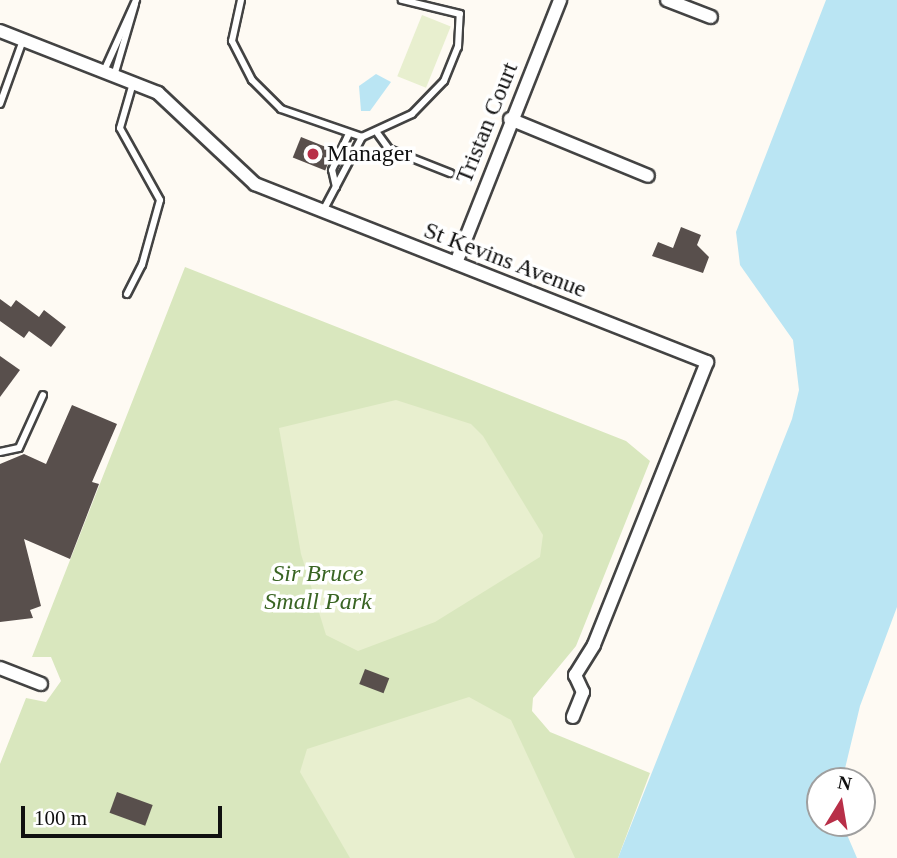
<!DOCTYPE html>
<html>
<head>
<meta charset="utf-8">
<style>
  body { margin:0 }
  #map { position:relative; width:897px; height:858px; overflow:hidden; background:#fefaf3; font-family:"Times New Roman",serif }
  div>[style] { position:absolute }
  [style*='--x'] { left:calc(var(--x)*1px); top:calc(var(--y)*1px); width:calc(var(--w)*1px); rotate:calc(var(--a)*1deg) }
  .green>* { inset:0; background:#d9e7be }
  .pitch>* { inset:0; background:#e8efcf; transform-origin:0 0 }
  .water>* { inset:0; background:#bae5f3 }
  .building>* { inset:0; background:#584f4c; transform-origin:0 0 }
  .roads { filter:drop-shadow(2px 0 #434343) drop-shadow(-2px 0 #434343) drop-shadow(0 2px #434343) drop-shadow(0 -2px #434343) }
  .service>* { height:6px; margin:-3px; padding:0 3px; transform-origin:3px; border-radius:3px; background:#fff }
  .minor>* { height:12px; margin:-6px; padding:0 6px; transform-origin:6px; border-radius:6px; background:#fff }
  .dots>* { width:19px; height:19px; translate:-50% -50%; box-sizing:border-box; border:4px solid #fff; border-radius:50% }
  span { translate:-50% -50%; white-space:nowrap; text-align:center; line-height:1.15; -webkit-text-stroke:7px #fff; paint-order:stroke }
  .street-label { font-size:24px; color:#101010 }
  .poi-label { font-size:24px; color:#101010 }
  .left { translate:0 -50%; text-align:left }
  .park-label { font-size:24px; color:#396423; font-style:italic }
  .north { position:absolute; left:806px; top:767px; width:70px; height:70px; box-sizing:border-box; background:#fff; border:2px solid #9f9f9f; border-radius:50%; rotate:11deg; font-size:19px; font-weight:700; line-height:28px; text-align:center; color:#101010 }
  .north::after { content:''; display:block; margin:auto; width:24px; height:32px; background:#b82f48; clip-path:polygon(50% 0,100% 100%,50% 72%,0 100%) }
  .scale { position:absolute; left:21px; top:806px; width:201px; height:32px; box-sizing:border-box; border:4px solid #101010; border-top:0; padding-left:9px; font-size:21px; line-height:24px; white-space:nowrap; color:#101010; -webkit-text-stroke:5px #fff; paint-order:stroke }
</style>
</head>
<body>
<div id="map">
  <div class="green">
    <i style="clip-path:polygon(185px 267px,626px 441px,650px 461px,576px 646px,533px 698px,532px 711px,550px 732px,650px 773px,618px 858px,0 858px,0 764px,26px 698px,46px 702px,61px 681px,51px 657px,32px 657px)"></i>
  </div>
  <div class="pitch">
    <i style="left:422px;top:15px;width:31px;height:66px;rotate:22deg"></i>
    <i style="clip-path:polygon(396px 400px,471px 424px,483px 436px,543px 535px,540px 557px,435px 622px,358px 651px,326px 635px,301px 554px,279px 428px)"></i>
    <i style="clip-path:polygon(469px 697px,511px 720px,575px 858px,350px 858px,300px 772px,307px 749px)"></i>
  </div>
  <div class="water">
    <i style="clip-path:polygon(826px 0,897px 0,897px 607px,860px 706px,842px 781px,820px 781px,820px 823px,842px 823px,857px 858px,618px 858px,792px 419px,799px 390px,793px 340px,740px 265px,736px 232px)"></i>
    <i style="clip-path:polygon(376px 74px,391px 82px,370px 111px,361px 111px,359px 86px)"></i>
  </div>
  <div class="building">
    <i style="left:301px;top:137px;width:35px;height:22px;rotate:22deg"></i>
    <i style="clip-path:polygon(681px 227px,701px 235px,697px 245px,709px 257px,703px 273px,652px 256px,658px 242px,673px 248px)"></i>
    <i style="clip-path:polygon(0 299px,11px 307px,16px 300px,39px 317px,44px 310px,66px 327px,51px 347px,29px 331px,24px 338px,0 321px)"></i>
    <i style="clip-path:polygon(0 356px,20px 370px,0 397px)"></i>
    <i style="clip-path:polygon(72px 405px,117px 424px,92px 482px,99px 484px,70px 559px,24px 539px,41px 606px,30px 610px,33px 618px,0 622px,0 464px,24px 454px,46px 464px)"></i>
    <i style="left:365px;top:669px;width:26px;height:16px;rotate:21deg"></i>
    <i style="left:117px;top:792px;width:38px;height:22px;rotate:20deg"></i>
  </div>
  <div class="roads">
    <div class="service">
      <i style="--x:241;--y:0;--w:42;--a:102.4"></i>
      <i style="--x:232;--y:41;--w:44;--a:62.9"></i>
      <i style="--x:252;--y:80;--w:41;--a:45"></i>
      <i style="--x:281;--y:109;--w:86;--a:19.1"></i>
      <i style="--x:362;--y:137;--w:55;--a:-24.7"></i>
      <i style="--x:412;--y:114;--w:46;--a:-45.9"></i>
      <i style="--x:444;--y:81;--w:37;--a:-68"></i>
      <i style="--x:458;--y:47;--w:33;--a:-87"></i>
      <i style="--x:460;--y:14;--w:60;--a:-166.4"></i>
      <i style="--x:104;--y:71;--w:78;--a:-65.7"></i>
      <i style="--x:114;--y:76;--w:75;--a:-73.7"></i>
      <i style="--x:0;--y:104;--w:68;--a:-70.2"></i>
      <i style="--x:378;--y:134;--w:19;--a:54"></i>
      <i style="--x:389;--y:149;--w:66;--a:21.5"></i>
      <i style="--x:336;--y:187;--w:17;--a:-103"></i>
      <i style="--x:332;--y:170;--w:38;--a:-65"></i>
      <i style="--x:323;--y:211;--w:84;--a:-62.2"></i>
      <i style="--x:127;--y:294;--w:33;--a:-63"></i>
      <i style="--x:142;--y:265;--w:67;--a:-74.5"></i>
      <i style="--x:160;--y:200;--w:82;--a:-119.1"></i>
      <i style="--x:120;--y:128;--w:47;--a:-73.9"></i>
      <i style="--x:0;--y:452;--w:19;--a:-12"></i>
      <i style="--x:19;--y:448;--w:58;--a:-65.6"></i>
    </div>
    <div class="minor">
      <i style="--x:667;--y:0;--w:47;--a:21.1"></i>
      <i style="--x:0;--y:31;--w:170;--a:21.4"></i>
      <i style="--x:158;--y:93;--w:133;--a:43.2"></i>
      <i style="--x:255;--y:184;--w:486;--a:21.5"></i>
      <i style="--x:707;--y:362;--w:305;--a:111.8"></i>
      <i style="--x:594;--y:645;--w:36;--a:122"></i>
      <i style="--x:575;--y:675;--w:19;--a:65"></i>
      <i style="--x:583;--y:692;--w:27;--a:112"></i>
      <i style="--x:510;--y:119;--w:149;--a:22.4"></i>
      <i style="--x:456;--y:263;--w:283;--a:-68.4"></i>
      <i style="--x:0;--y:668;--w:44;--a:21.3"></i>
    </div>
  </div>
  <div class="dots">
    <i style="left:313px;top:154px;background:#b82f48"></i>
  </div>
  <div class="street-label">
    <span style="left:487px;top:123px;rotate:-68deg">Tristan Court</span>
    <span style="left:505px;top:260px;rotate:21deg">St Kevins Avenue</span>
  </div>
  <div class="poi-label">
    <span class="left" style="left:327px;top:154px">Manager</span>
  </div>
  <div class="park-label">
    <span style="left:318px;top:588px">Sir Bruce<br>Small Park</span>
  </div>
  <div class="north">N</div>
  <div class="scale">100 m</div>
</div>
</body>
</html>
